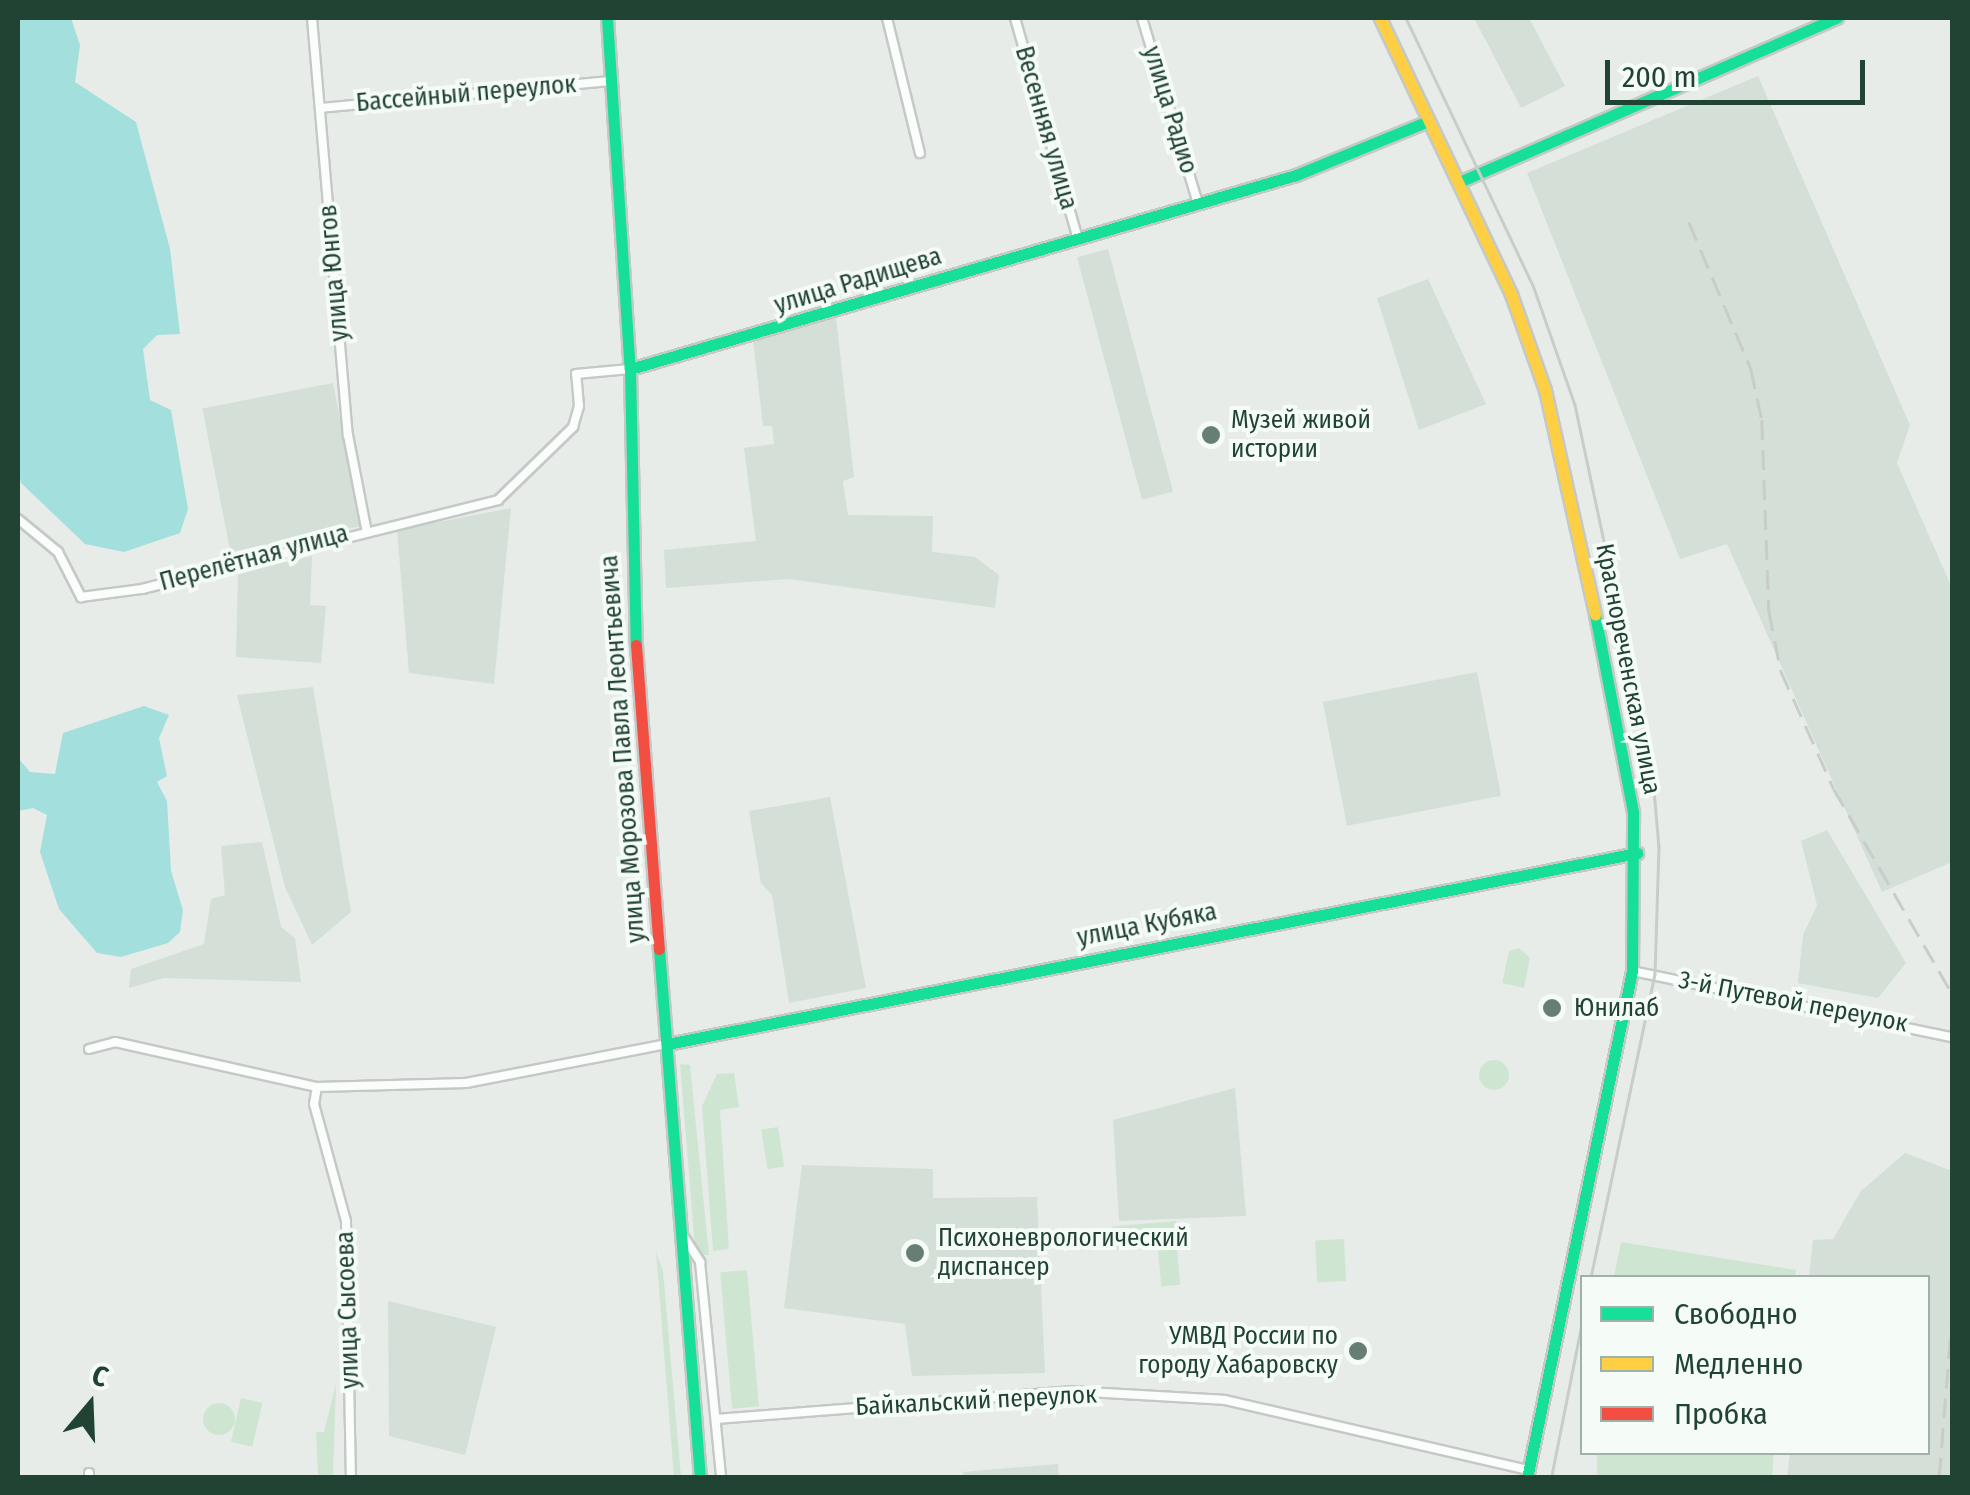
<!DOCTYPE html>
<html>
<head>
<meta charset="utf-8">
<style>
  body { margin:0 }
  #map { position:relative; width:1970px; height:1495px; overflow:hidden; background:#e7ece9; font-family:"Fira Sans Condensed",sans-serif }
  div>[style] { position:absolute }
  [style*='--x'] { left:calc(var(--x)*1px); top:calc(var(--y)*1px); width:calc(var(--w)*1px); rotate:calc(var(--a)*1deg) }
  .built>* { inset:0; background:#d4dfd8; transform-origin:0 0 }
  .green>* { inset:0; background:#cee6d1; transform-origin:0 0 }
  .round { border-radius:50% }
  .water>* { inset:0; background:#a3dfdc }
  .roads { filter:drop-shadow(2px 0 #c4c9c6) drop-shadow(-2px 0 #c4c9c6) drop-shadow(0 2px #c4c9c6) drop-shadow(0 -2px #c4c9c6) }
  .street>* { height:8px; margin:-4px; padding:0 4px; transform-origin:4px; border-radius:4px; background:#fbfcfc }
  .fast>* { height:11px; margin:-5.5px; padding:0 5.5px; transform-origin:5.5px; border-radius:5.5px; background:#16e098 }
  .slow>* { height:11px; margin:-5.5px; padding:0 5.5px; transform-origin:5.5px; border-radius:5.5px; background:#ffcf43 }
  .jam>* { height:11px; margin:-5.5px; padding:0 5.5px; transform-origin:5.5px; border-radius:5.5px; background:#f24e42 }
  .tram>* { height:2.5px; margin:-1.25px; padding:0 1.25px; transform-origin:1.25px; border-radius:1.25px; background:#c8cdca }
  .rail>* { height:2.5px; margin-top:-1.25px; transform-origin:0; background:repeating-linear-gradient(90deg,#c8cdca 0 20px,transparent 0 30px) }
  .dots>* { width:28px; height:28px; translate:-50% -50%; box-sizing:border-box; border:5px solid #f5fbf7; border-radius:50% }
  span { translate:-50% -50%; white-space:nowrap; text-align:center; line-height:1.15; -webkit-text-stroke:8px #f5fbf7; paint-order:stroke }
  .street-label { font-size:25px; color:#214333 }
  .poi-label { font-size:25px; color:#214333 }
  .left { translate:0 -50%; text-align:left }
  .right { translate:-100% -50%; text-align:right }
  .frame { position:absolute; inset:0; border:20px solid #214333; pointer-events:none }
  .legend { position:absolute; left:1580px; top:1275px; width:350px; height:180px; box-sizing:border-box; background:#f5fbf7; border:2px solid #a0b1a9; margin:0; padding:12px 18px; list-style:none; font-size:30px; color:#214333 }
  .legend li { display:flex; align-items:center; gap:20px; height:50px }
  .legend b { width:50px; border:2px solid #a0b1a9 }
  .north { position:absolute; left:40px; top:1355px; width:100px; height:100px; -webkit-text-stroke:8px #f5fbf7; paint-order:stroke; rotate:19deg; font-size:28px; font-weight:700; line-height:40px; text-align:center; color:#214333 }
  .north::after { content:''; display:block; margin:auto; width:35px; height:45px; background:#214333; clip-path:polygon(50% 0,100% 100%,50% 72%,0 100%) }
  .scale { position:absolute; left:1605px; top:60px; width:260px; height:45px; box-sizing:border-box; border:5px solid #214333; border-top:0; padding-left:12px; font-size:30px; line-height:35px; white-space:nowrap; color:#214333; -webkit-text-stroke:8px #f5fbf7; paint-order:stroke }
</style>
</head>
<body>
<div id="map">
  <div class="built">
    <i style="clip-path:polygon(1474px 18px,1529px 18px,1565px 86px,1521px 108px)"></i>
    <i style="clip-path:polygon(1758px 76px,1910px 425px,1897px 463px,1952px 588px,1952px 862px,1882px 892px,1727px 544px,1680px 559px,1527px 173px)"></i>
    <i style="left:1108px;top:249px;width:251px;height:32px;rotate:75deg"></i>
    <i style="clip-path:polygon(1428px 279px,1486px 404px,1419px 430px,1377px 298px)"></i>
    <i style="clip-path:polygon(836px 317px,854px 477px,843px 481px,848px 515px,933px 516px,932px 552px,975px 557px,999px 575px,995px 608px,789px 579px,666px 588px,664px 550px,756px 541px,744px 448px,774px 444px,772px 426px,763px 426px,753px 340px)"></i>
    <i style="left:333px;top:383px;width:146px;height:133px;rotate:79deg"></i>
    <i style="clip-path:polygon(511px 508px,494px 684px,409px 673px,397px 530px)"></i>
    <i style="clip-path:polygon(312px 556px,310px 605px,326px 606px,321px 663px,236px 657px,238px 572px)"></i>
    <i style="left:1477px;top:672px;width:126px;height:157px;rotate:79deg"></i>
    <i style="clip-path:polygon(313px 687px,351px 912px,312px 945px,285px 887px,237px 695px)"></i>
    <i style="clip-path:polygon(830px 797px,866px 988px,789px 1003px,772px 895px,761px 883px,749px 811px)"></i>
    <i style="clip-path:polygon(1827px 830px,1906px 963px,1878px 998px,1798px 983px,1803px 935px,1817px 905px,1801px 841px)"></i>
    <i style="clip-path:polygon(262px 842px,281px 927px,295px 938px,301px 982px,164px 978px,129px 988px,131px 969px,204px 944px,211px 899px,225px 895px,221px 846px)"></i>
    <i style="clip-path:polygon(1235px 1088px,1246px 1216px,1119px 1221px,1113px 1120px)"></i>
    <i style="clip-path:polygon(1905px 1153px,1952px 1171px,1952px 1477px,1787px 1477px,1790px 1453px,1928px 1452px,1928px 1278px,1809px 1277px,1813px 1240px,1833px 1239px,1861px 1191px)"></i>
    <i style="clip-path:polygon(802px 1165px,933px 1169px,933px 1198px,1037px 1197px,1045px 1373px,912px 1376px,905px 1324px,784px 1308px)"></i>
    <i style="clip-path:polygon(388px 1301px,496px 1327px,465px 1455px,389px 1436px)"></i>
    <i style="clip-path:polygon(1058px 1464px,1059px 1477px,963px 1477px,963px 1472px)"></i>
  </div>
  <div class="green">
    <i style="clip-path:polygon(1519px 948px,1530px 958px,1524px 988px,1502px 983px,1509px 951px)"></i>
    <i class="round" style="left:1479px;top:1060px;width:30px;height:30px"></i>
    <i style="clip-path:polygon(680px 1064px,690px 1065px,709px 1255px,697px 1255px,695px 1248px)"></i>
    <i style="clip-path:polygon(734px 1073px,739px 1107px,720px 1110px,729px 1249px,713px 1251px,702px 1106px,717px 1074px)"></i>
    <i style="left:778px;top:1127px;width:40px;height:17px;rotate:81deg"></i>
    <i style="left:1176px;top:1221px;width:24px;height:64px;rotate:85deg"></i>
    <i style="left:1344px;top:1239px;width:42px;height:29px;rotate:87deg"></i>
    <i style="clip-path:polygon(1621px 1242px,1796px 1270px,1795px 1277px,1614px 1277px)"></i>
    <i style="left:1177px;top:1249px;width:36px;height:19px;rotate:85deg"></i>
    <i style="clip-path:polygon(656px 1252px,663px 1271px,681px 1477px,674px 1477px)"></i>
    <i style="left:747px;top:1270px;width:137px;height:27px;rotate:85deg"></i>
    <i style="clip-path:polygon(336px 1384px,333px 1477px,326px 1477px,318px 1475px,316px 1432px,324px 1432px)"></i>
    <i style="left:241px;top:1398px;width:22px;height:45px;rotate:13deg"></i>
    <i class="round" style="left:203px;top:1403px;width:32px;height:32px"></i>
    <i style="clip-path:polygon(1597px 1453px,1597px 1452px,1774px 1453px,1772px 1478px,1597px 1477px)"></i>
  </div>
  <div class="water">
    <i style="clip-path:polygon(18px 18px,71px 18px,80px 45px,75px 82px,136px 122px,170px 249px,180px 334px,157px 335px,143px 349px,150px 400px,171px 410px,188px 509px,180px 533px,124px 552px,85px 544px,21px 483px,18px 471px)"></i>
    <i style="clip-path:polygon(144px 706px,169px 715px,159px 738px,167px 776px,157px 782px,167px 801px,171px 871px,183px 910px,180px 932px,168px 943px,121px 957px,97px 953px,59px 909px,40px 852px,47px 815px,33px 808px,18px 811px,18px 758px,30px 772px,55px 774px,63px 733px)"></i>
  </div>
  <div class="roads">
    <div class="street">
      <i style="--x:312;--y:18;--w:419;--a:85.1"></i>
      <i style="--x:348;--y:435;--w:95;--a:79"></i>
      <i style="--x:887;--y:18;--w:139;--a:76.3"></i>
      <i style="--x:1015;--y:18;--w:230;--a:74.1"></i>
      <i style="--x:1142;--y:18;--w:193;--a:73.2"></i>
      <i style="--x:320;--y:108;--w:293;--a:-5.3"></i>
      <i style="--x:18;--y:519;--w:52;--a:39.5"></i>
      <i style="--x:58;--y:552;--w:51;--a:62.9"></i>
      <i style="--x:81;--y:597;--w:62;--a:-7.5"></i>
      <i style="--x:142;--y:589;--w:367;--a:-14"></i>
      <i style="--x:498;--y:500;--w:105;--a:-44.2"></i>
      <i style="--x:573;--y:427;--w:22;--a:-74"></i>
      <i style="--x:579;--y:406;--w:32;--a:-95"></i>
      <i style="--x:576;--y:374;--w:54;--a:-5.3"></i>
      <i style="--x:1632;--y:971;--w:327;--a:11.7"></i>
      <i style="--x:89;--y:1049;--w:27;--a:-15"></i>
      <i style="--x:115;--y:1042;--w:207;--a:12.6"></i>
      <i style="--x:317;--y:1087;--w:149;--a:-1.5"></i>
      <i style="--x:466;--y:1083;--w:205;--a:-11"></i>
      <i style="--x:317;--y:1087;--w:17;--a:100"></i>
      <i style="--x:314;--y:1104;--w:121;--a:74.7"></i>
      <i style="--x:346;--y:1221;--w:257;--a:88.9"></i>
      <i style="--x:684;--y:1237;--w:30;--a:57"></i>
      <i style="--x:700;--y:1262;--w:217;--a:84.4"></i>
      <i style="--x:716;--y:1419;--w:355;--a:-4.5"></i>
      <i style="--x:1070;--y:1391;--w:155;--a:3.3"></i>
      <i style="--x:1225;--y:1400;--w:311;--a:13"></i>
      <i style="--x:89;--y:1478;--w:5;--a:-90"></i>
    </div>
    <div class="fast">
      <i style="--x:607;--y:18;--w:352;--a:86.3"></i>
      <i style="--x:630;--y:369;--w:276;--a:88.8"></i>
      <i style="--x:1459;--y:182;--w:412;--a:-23.5"></i>
      <i style="--x:630;--y:369;--w:694;--a:-16.24"></i>
      <i style="--x:1296;--y:175;--w:143;--a:-22.2"></i>
      <i style="--x:659;--y:949;--w:531;--a:85.57"></i>
      <i style="--x:667;--y:1044;--w:989;--a:-11.14"></i>
      <i style="--x:1527;--y:1478;--w:518;--a:-78.3"></i>
      <i style="--x:1632;--y:971;--w:159;--a:-89.6"></i>
      <i style="--x:1633;--y:812;--w:202;--a:-100.9"></i>
    </div>
    <div class="slow">
      <i style="--x:1380;--y:18;--w:306;--a:64.6"></i>
      <i style="--x:1511;--y:294;--w:102;--a:70.5"></i>
      <i style="--x:1545;--y:390;--w:230;--a:77.4"></i>
    </div>
    <div class="jam">
      <i style="--x:636;--y:645;--w:305;--a:85.7"></i>
    </div>
  </div>
  <div class="tram">
    <i style="--x:1406;--y:18;--w:296;--a:64.6"></i>
    <i style="--x:1533;--y:285;--w:127;--a:70.7"></i>
    <i style="--x:1575;--y:405;--w:369;--a:78"></i>
    <i style="--x:1652;--y:766;--w:81;--a:85.1"></i>
    <i style="--x:1659;--y:847;--w:127;--a:91.8"></i>
    <i style="--x:1655;--y:974;--w:311;--a:101.9"></i>
    <i style="--x:1551;--y:1478;--w:160;--a:-78.8"></i>
  </div>
  <div class="rail">
    <i style="--x:1689;--y:222;--w:160;--a:67.1"></i>
    <i style="--x:1751;--y:369;--w:52;--a:77.8"></i>
    <i style="--x:1762;--y:420;--w:191;--a:87.9"></i>
    <i style="--x:1769;--y:611;--w:61;--a:78.7"></i>
    <i style="--x:1781;--y:671;--w:129;--a:65.8"></i>
    <i style="--x:1834;--y:789;--w:236;--a:60"></i>
    <i style="--x:1939;--y:1478;--w:168;--a:-85.5"></i>
  </div>
  <div class="dots">
    <i style="left:1211px;top:435px;background:#667e73"></i>
    <i style="left:1552px;top:1008px;background:#667e73"></i>
    <i style="left:915px;top:1253px;background:#667e73"></i>
    <i style="left:1358px;top:1351px;background:#667e73"></i>
  </div>
  <div class="street-label">
    <span style="left:466px;top:94px;rotate:-5deg">Бассейный переулок</span>
    <span style="left:1170px;top:110px;rotate:73deg">улица Радио</span>
    <span style="left:1046px;top:128px;rotate:74deg">Весенняя улица</span>
    <span style="left:334px;top:273px;rotate:-95deg">улица Юнгов</span>
    <span style="left:858px;top:281px;rotate:-17deg">улица Радищева</span>
    <span style="left:254px;top:558px;rotate:-15deg">Перелётная улица</span>
    <span style="left:1628px;top:669px;rotate:79deg">Краснореченская улица</span>
    <span style="left:623px;top:749px;rotate:-94deg">улица Морозова Павла Леонтьевича</span>
    <span style="left:1147px;top:925px;rotate:-11deg">улица Кубяка</span>
    <span style="left:1793px;top:1002px;rotate:11deg">3-й Путевой переулок</span>
    <span style="left:348px;top:1310px;rotate:-92deg">улица Сысоева</span>
    <span style="left:976px;top:1401px;rotate:-3deg">Байкальский переулок</span>
  </div>
  <div class="poi-label">
    <span class="left" style="left:1231px;top:435px">Музей живой<br>истории</span>
    <span class="left" style="left:1574px;top:1008px">Юнилаб</span>
    <span class="left" style="left:938px;top:1253px">Психоневрологический<br>диспансер</span>
    <span class="right" style="left:1338px;top:1351px">УМВД России по<br>городу Хабаровску</span>
  </div>
  <div class="frame"></div>
  <ul class="legend">
  <li><b style="height:12px;background:#16e098"></b>Свободно</li>
  <li><b style="height:12px;background:#ffcf43"></b>Медленно</li>
  <li><b style="height:12px;background:#f24e42"></b>Пробка</li>
  </ul>
  <div class="north">С</div>
  <div class="scale">200 m</div>
</div>
</body>
</html>
